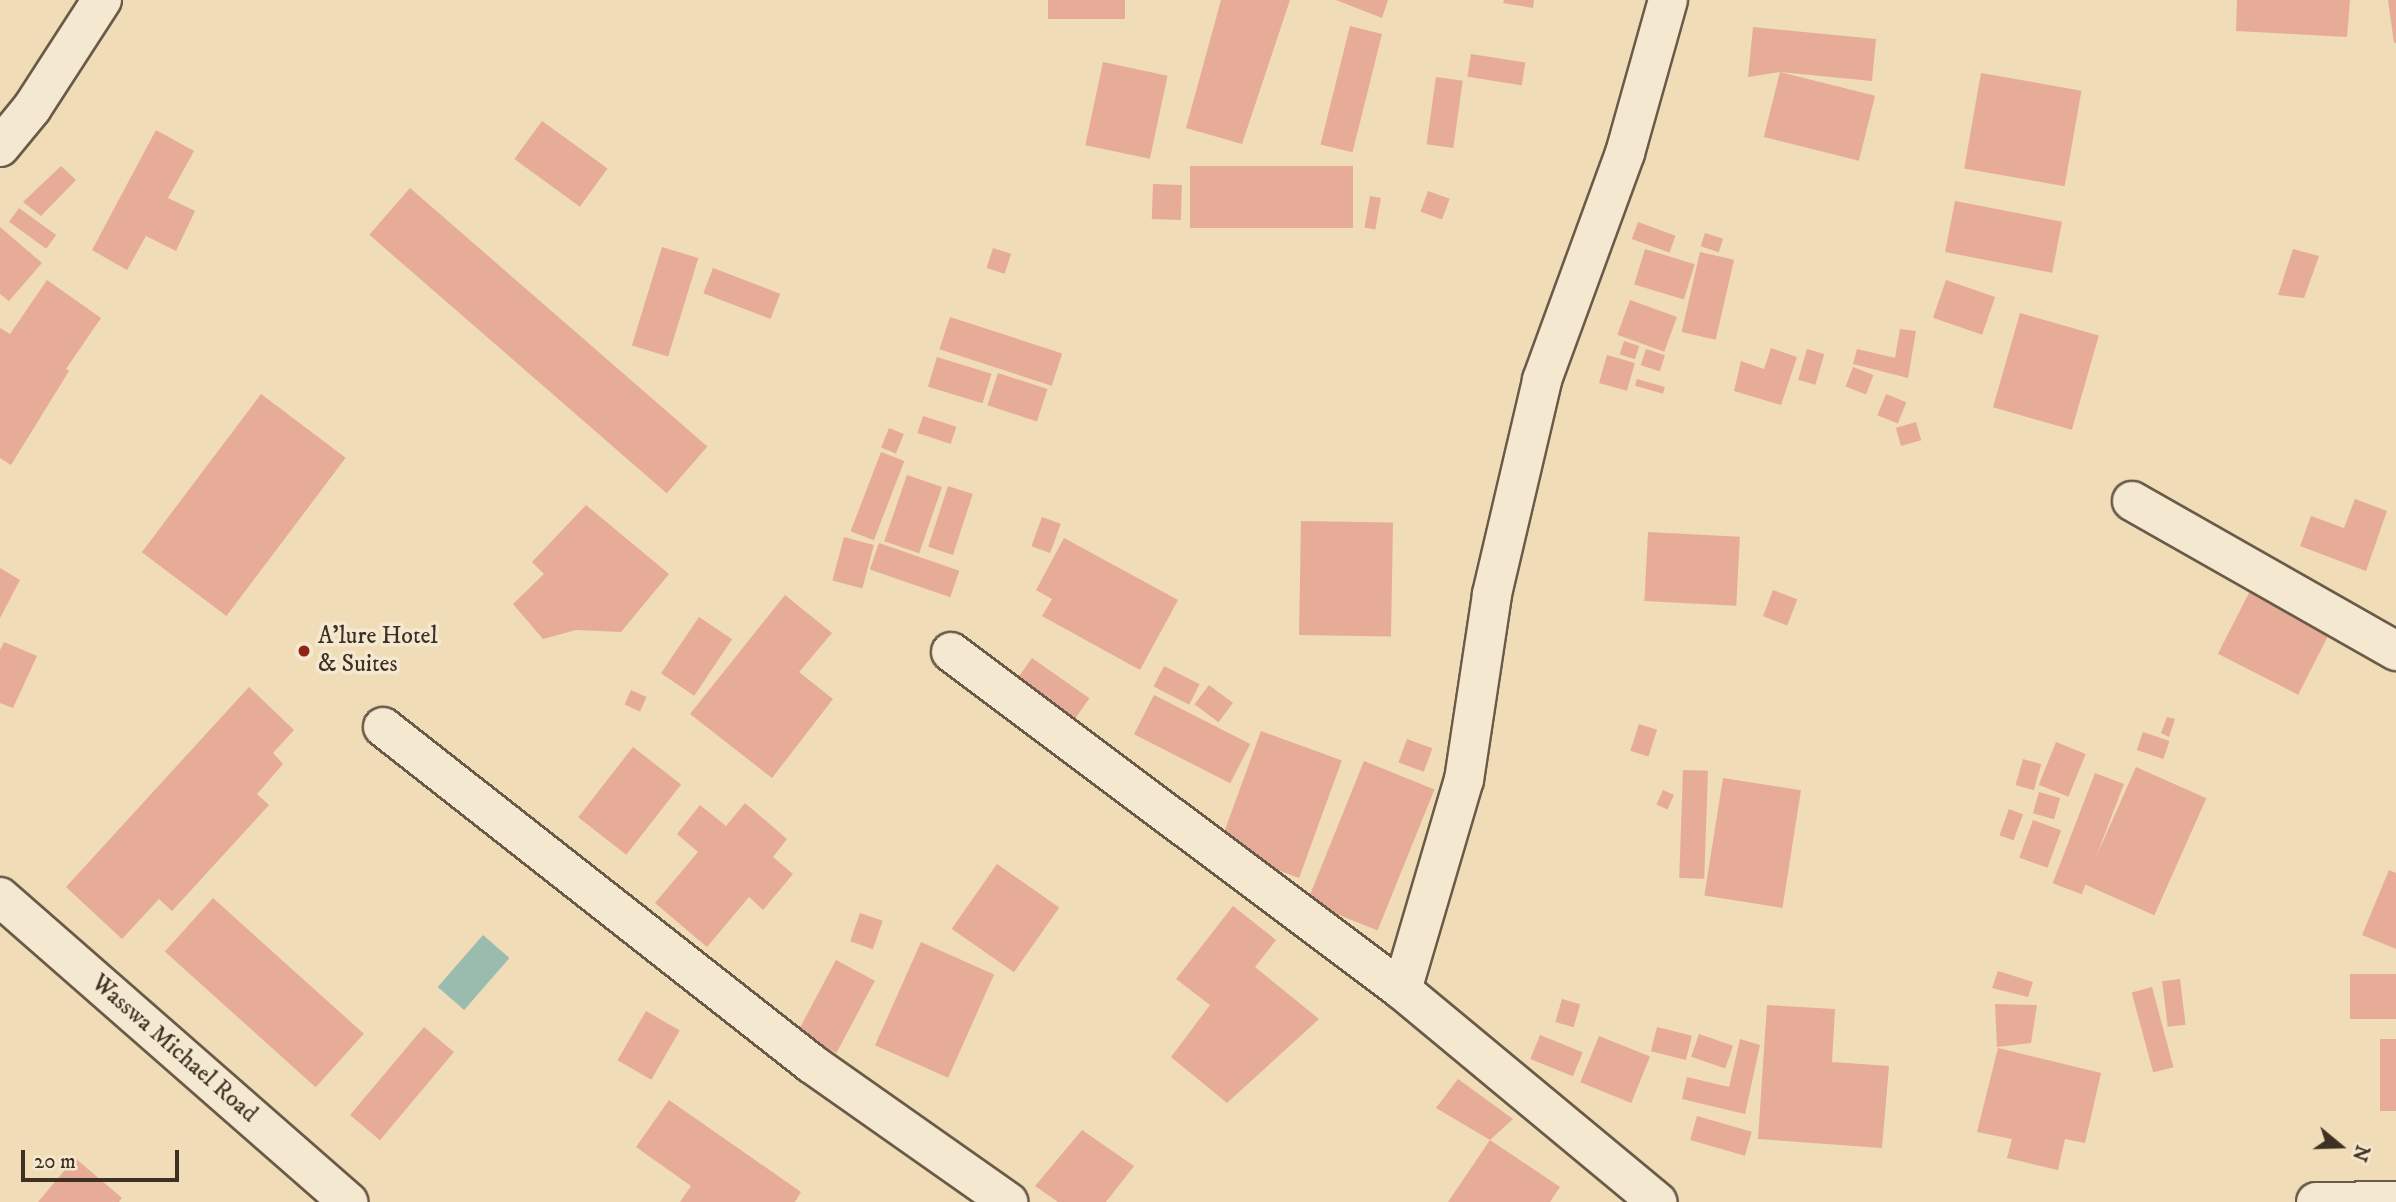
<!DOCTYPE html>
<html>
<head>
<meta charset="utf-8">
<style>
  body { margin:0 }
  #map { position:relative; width:2396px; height:1202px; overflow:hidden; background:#f0dcb7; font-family:"IM FELL DW Pica",serif }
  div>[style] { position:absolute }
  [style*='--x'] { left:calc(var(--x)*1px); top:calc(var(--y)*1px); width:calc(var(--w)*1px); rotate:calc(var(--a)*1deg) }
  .water>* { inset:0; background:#9abcae; transform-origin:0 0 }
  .building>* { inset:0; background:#e6ac97; transform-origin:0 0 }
  .roads { filter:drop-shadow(2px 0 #6a5b48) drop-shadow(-2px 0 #6a5b48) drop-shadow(0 2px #6a5b48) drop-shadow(0 -2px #6a5b48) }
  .street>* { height:38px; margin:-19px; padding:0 19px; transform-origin:19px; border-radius:19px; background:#f5e8d0 }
  .dots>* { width:19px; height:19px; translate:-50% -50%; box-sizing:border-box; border:4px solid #f5e8d0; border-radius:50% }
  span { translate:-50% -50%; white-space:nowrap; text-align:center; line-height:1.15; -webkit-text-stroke:7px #f5e8d0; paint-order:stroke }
  .poi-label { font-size:24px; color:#3e3023 }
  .left { translate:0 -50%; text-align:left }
  .street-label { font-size:24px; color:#3e3023 }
  .north { position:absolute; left:2305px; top:1111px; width:70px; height:70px; -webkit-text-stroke:5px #f5e8d0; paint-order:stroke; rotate:109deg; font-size:19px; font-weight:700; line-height:28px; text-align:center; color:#3e3023 }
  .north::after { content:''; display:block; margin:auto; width:24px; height:32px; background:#3e3023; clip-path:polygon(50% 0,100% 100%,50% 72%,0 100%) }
  .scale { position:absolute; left:21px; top:1150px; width:158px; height:32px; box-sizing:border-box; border:4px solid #3e3023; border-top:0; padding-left:9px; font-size:21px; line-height:24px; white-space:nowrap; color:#3e3023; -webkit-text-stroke:5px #f5e8d0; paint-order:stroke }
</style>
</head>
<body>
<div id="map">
  <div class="water">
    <i style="left:483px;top:935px;width:35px;height:69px;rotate:41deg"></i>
  </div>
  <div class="building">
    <i style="left:1048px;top:0;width:77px;height:19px"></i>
    <i style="clip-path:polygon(1221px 0,1290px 0,1242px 144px,1186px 128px)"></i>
    <i style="clip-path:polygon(1336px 0,1388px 0,1382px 18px)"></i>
    <i style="clip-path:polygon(1504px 0,1534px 0,1533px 8px,1503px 3px)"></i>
    <i style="clip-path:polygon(2237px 0,2350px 0,2347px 37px,2236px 31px)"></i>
    <i style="clip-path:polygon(2388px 0,2396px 0,2396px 43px,2394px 43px)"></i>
    <i style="left:1350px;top:26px;width:33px;height:122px;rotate:14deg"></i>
    <i style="clip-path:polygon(1753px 27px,1876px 39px,1872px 81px,1780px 72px,1748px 77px)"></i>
    <i style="left:1471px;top:54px;width:55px;height:23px;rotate:9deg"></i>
    <i style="left:1103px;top:62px;width:66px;height:85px;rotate:12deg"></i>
    <i style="left:1780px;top:72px;width:98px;height:67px;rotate:14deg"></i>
    <i style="left:1981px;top:73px;width:102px;height:97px;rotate:10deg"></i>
    <i style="left:1436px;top:77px;width:27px;height:68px;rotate:8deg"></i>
    <i style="left:542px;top:121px;width:81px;height:47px;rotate:36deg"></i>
    <i style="clip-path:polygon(156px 130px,194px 151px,168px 198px,195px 211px,176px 251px,146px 236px,127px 270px,92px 250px)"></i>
    <i style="clip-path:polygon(61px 166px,76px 180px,41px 216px,23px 202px)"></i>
    <i style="left:1353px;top:166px;width:62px;height:163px;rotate:90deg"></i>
    <i style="left:1153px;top:184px;width:29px;height:35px;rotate:2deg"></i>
    <i style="left:410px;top:188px;width:394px;height:62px;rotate:41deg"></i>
    <i style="left:1428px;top:191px;width:23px;height:22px;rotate:20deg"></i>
    <i style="left:1370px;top:196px;width:11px;height:32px;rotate:10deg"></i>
    <i style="left:1955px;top:201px;width:109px;height:52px;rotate:11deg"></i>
    <i style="left:19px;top:208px;width:46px;height:17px;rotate:36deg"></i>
    <i style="left:1638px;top:222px;width:40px;height:18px;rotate:20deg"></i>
    <i style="clip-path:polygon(0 227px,42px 263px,9px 301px,0 294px)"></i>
    <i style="left:1705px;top:233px;width:19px;height:14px;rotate:18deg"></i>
    <i style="left:662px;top:247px;width:38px;height:103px;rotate:17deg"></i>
    <i style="left:993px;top:248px;width:19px;height:21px;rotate:18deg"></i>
    <i style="left:1645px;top:249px;width:52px;height:37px;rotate:17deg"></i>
    <i style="clip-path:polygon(2293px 249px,2319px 256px,2304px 298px,2278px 295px)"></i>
    <i style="left:1700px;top:252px;width:35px;height:82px;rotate:13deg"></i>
    <i style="left:713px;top:268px;width:72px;height:27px;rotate:21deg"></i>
    <i style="clip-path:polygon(47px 280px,101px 318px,66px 369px,69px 371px,11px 465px,0 458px,0 328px,10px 334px)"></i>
    <i style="left:1946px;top:280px;width:52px;height:40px;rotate:19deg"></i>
    <i style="left:1630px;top:300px;width:50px;height:37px;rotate:20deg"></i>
    <i style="left:2020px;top:313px;width:82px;height:98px;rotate:16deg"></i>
    <i style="left:950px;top:317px;width:118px;height:34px;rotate:18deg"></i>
    <i style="clip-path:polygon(1900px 329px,1916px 331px,1908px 378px,1853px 364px,1857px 349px,1895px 358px)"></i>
    <i style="left:1624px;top:341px;width:16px;height:14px;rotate:18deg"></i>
    <i style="clip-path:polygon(1771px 348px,1797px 357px,1781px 405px,1734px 391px,1741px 361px,1764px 369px)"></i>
    <i style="left:1646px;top:349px;width:20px;height:17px;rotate:18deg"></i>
    <i style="left:1807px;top:349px;width:18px;height:32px;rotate:16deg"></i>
    <i style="left:1607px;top:355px;width:29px;height:29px;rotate:16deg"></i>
    <i style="left:937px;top:357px;width:57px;height:31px;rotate:17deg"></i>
    <i style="left:1853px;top:367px;width:22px;height:21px;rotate:21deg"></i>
    <i style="left:998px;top:373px;width:52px;height:34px;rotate:18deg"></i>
    <i style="left:1637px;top:379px;width:29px;height:7px;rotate:16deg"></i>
    <i style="left:261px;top:394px;width:106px;height:198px;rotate:37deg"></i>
    <i style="left:1886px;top:394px;width:22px;height:23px;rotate:22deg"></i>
    <i style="left:923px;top:416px;width:35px;height:18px;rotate:18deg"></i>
    <i style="left:1916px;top:422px;width:19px;height:21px;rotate:74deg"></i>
    <i style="left:889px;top:428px;width:16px;height:21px;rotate:22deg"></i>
    <i style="left:881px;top:452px;width:25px;height:85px;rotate:21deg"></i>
    <i style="left:907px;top:475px;width:37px;height:70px;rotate:19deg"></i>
    <i style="left:948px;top:486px;width:26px;height:64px;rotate:18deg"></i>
    <i style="clip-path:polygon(2355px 499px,2387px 511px,2366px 571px,2300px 546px,2311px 516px,2344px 528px)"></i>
    <i style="clip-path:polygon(586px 505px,669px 574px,621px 632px,576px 630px,543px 639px,513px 604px,544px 574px,532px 562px)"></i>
    <i style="left:1042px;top:517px;width:20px;height:31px;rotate:20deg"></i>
    <i style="left:1301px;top:521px;width:92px;height:114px;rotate:1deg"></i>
    <i style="left:1648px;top:532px;width:92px;height:69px;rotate:3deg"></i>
    <i style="left:844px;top:537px;width:31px;height:45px;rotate:15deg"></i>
    <i style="clip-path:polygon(1064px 538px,1178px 600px,1140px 670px,1042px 616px,1052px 599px,1036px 590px)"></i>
    <i style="left:879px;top:543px;width:85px;height:28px;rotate:19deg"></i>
    <i style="clip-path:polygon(0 568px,20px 580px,0 618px)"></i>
    <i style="left:2252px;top:587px;width:90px;height:75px;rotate:27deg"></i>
    <i style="left:1773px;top:590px;width:26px;height:28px;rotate:21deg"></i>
    <i style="clip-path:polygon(785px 595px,832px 633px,799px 672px,833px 699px,772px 778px,690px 714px)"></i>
    <i style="left:699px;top:617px;width:40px;height:68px;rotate:34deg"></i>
    <i style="clip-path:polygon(4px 642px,37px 656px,13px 708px,0 703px,0 650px)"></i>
    <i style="left:1032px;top:658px;width:70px;height:36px;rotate:35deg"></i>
    <i style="left:1164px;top:666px;width:40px;height:23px;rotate:27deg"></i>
    <i style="left:1209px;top:685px;width:30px;height:24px;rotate:37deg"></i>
    <i style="clip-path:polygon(249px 687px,294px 730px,273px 753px,283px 764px,257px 794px,269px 805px,172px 911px,159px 899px,122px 939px,66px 887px)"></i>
    <i style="left:631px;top:690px;width:17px;height:16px;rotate:24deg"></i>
    <i style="left:1154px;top:695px;width:108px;height:44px;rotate:27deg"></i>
    <i style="clip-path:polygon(2167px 717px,2175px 719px,2169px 737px,2161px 733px)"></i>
    <i style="left:1639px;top:724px;width:19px;height:28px;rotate:18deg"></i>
    <i style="left:1261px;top:731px;width:86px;height:125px;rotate:20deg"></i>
    <i style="left:2143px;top:732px;width:28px;height:19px;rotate:19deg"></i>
    <i style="left:1407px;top:739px;width:27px;height:25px;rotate:20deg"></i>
    <i style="left:2056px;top:742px;width:32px;height:46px;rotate:22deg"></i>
    <i style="left:633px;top:747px;width:61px;height:89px;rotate:38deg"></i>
    <i style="left:2023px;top:759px;width:19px;height:27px;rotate:16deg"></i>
    <i style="left:1364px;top:761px;width:76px;height:152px;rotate:22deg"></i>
    <i style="left:2136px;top:767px;width:77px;height:128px;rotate:24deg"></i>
    <i style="left:1683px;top:770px;width:25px;height:108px;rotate:2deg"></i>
    <i style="left:2095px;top:773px;width:31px;height:118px;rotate:21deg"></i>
    <i style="left:1723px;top:778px;width:79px;height:119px;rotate:9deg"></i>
    <i style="left:1663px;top:790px;width:12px;height:16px;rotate:24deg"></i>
    <i style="left:2039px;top:792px;width:22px;height:22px;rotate:16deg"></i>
    <i style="clip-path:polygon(745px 803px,787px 839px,773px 857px,793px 874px,763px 910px,749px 897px,707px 947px,655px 903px,698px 852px,677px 834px,700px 805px,726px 826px)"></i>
    <i style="left:2009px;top:809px;width:15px;height:28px;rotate:20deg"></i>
    <i style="left:2033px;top:820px;width:30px;height:40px;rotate:20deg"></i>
    <i style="left:997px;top:864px;width:76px;height:79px;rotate:35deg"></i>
    <i style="clip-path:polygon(2389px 870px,2396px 873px,2396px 949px,2362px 935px)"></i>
    <i style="left:213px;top:898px;width:203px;height:72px;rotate:42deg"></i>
    <i style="clip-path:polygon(1233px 906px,1276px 940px,1255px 967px,1319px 1019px,1227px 1103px,1171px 1057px,1210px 1005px,1176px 979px)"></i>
    <i style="left:860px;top:913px;width:24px;height:30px;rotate:19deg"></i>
    <i style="left:921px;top:942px;width:80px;height:113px;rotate:24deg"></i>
    <i style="left:836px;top:960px;width:44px;height:82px;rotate:28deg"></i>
    <i style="clip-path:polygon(1998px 971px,2033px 982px,2028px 997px,1992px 988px)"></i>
    <i style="left:2350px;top:974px;width:46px;height:45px"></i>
    <i style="left:2180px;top:979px;width:46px;height:18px;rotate:83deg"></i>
    <i style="left:2152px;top:987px;width:83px;height:21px;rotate:75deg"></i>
    <i style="left:1562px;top:999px;width:19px;height:24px;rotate:16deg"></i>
    <i style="clip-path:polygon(1995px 1004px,2037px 1005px,2031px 1043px,1997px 1047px)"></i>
    <i style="clip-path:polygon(1767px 1005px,1835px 1009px,1832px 1062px,1889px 1066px,1882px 1148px,1758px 1139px)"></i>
    <i style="left:646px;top:1011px;width:39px;height:57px;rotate:30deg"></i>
    <i style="left:424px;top:1027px;width:39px;height:115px;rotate:40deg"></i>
    <i style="left:1657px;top:1027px;width:36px;height:25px;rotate:14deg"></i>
    <i style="left:1699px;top:1034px;width:36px;height:24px;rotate:19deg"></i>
    <i style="left:1540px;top:1035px;width:46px;height:26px;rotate:22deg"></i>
    <i style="left:1599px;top:1036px;width:55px;height:50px;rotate:22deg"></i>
    <i style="clip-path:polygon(1740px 1039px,1760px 1045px,1745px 1114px,1682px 1099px,1687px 1077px,1729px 1087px)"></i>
    <i style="left:2380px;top:1039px;width:16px;height:72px"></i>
    <i style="clip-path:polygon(1998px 1048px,2101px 1073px,2085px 1143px,2065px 1139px,2058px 1170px,2007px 1158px,2012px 1139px,1977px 1132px)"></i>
    <i style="clip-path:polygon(1458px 1079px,1513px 1119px,1490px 1140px,1436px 1108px)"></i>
    <i style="clip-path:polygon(669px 1100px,801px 1192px,795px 1202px,680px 1202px,691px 1186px,636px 1147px)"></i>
    <i style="left:1697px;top:1116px;width:57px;height:25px;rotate:16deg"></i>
    <i style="clip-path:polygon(1082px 1130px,1134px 1166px,1106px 1202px,1058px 1202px,1035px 1186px)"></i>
    <i style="clip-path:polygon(1490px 1140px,1560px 1187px,1550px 1202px,1448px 1202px)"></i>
    <i style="clip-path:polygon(75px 1158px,122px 1198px,119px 1202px,38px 1202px)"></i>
  </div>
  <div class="roads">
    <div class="street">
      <i style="--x:0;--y:147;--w:50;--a:-50.6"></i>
      <i style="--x:32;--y:108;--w:129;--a:-57.1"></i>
      <i style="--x:2132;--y:501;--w:304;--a:29.6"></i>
      <i style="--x:951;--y:652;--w:564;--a:36.85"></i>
      <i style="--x:1402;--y:990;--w:332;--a:39.7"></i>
      <i style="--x:383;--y:727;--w:546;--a:38.15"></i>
      <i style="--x:812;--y:1064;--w:240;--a:35.1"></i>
      <i style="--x:0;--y:897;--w:463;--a:41.2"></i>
      <i style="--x:1402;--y:990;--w:219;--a:-73.6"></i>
      <i style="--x:1464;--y:780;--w:188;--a:-81.4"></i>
      <i style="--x:1492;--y:594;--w:220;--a:-76.8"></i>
      <i style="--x:1542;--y:380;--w:242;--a:-69.9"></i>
      <i style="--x:1625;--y:153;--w:159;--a:-74.3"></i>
      <i style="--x:2316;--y:1202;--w:80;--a:-0.7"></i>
    </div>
  </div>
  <div class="dots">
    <i style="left:304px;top:651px;background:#8f2418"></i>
  </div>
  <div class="poi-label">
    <span class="left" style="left:318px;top:651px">A'lure Hotel<br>&amp; Suites</span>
  </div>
  <div class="street-label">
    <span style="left:174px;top:1049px;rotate:41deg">Wasswa Michael Road</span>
  </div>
  <div class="north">N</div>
  <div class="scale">20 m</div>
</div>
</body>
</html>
